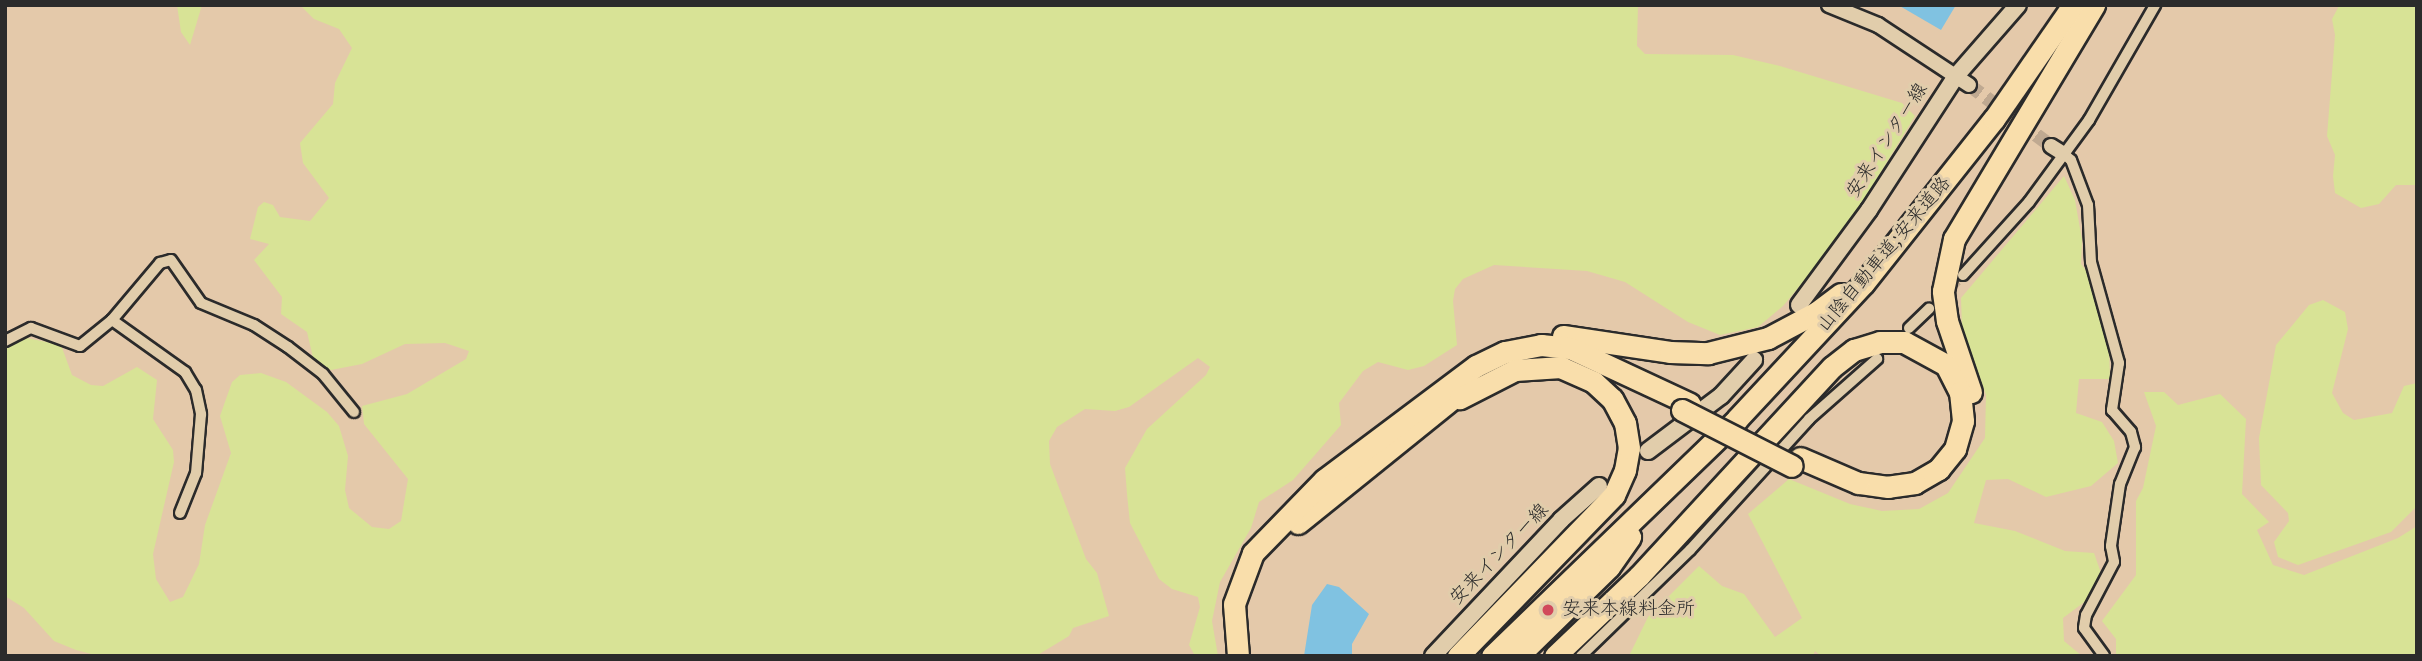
<!DOCTYPE html>
<html>
<head>
<meta charset="utf-8">
<style>
  body { margin:0 }
  #map { position:relative; width:2422px; height:661px; overflow:hidden; background:#e4c9aa; font-family:Kalam,"Klee One",sans-serif }
  div>[style] { position:absolute }
  [style*='--x'] { left:calc(var(--x)*1px); top:calc(var(--y)*1px); width:calc(var(--w)*1px); rotate:calc(var(--a)*1deg) }
  .green>* { inset:0; background:#d8e396 }
  .water>* { inset:0; background:#80c2e1 }
  .minor-tunnel>* { height:10px; margin-top:-5px; transform-origin:0; background:repeating-linear-gradient(90deg,#bfa991 0 10px,transparent 0 15px) }
  .tertiary-tunnel>* { height:14px; margin-top:-7px; transform-origin:0; background:repeating-linear-gradient(90deg,#bfa991 0 14px,transparent 0 21px) }
  .roads { filter:drop-shadow(2px 0 #2b2b2b) drop-shadow(-2px 0 #2b2b2b) drop-shadow(0 2px #2b2b2b) drop-shadow(0 -2px #2b2b2b) }
  .minor>* { height:10px; margin:-5px; padding:0 5px; transform-origin:5px; border-radius:5px; background:#e1cdab }
  .tertiary>* { height:14px; margin:-7px; padding:0 7px; transform-origin:7px; border-radius:7px; background:#e1cdab }
  .secondary>* { height:16px; margin:-8px; padding:0 8px; transform-origin:8px; border-radius:8px; background:#e1cdab }
  .motorway>* { height:21px; margin:-10.5px; padding:0 10.5px; transform-origin:10.5px; border-radius:10.5px; background:#f9deab }
  .bridges { filter:drop-shadow(2px 0 #2b2b2b) drop-shadow(-2px 0 #2b2b2b) drop-shadow(0 2px #2b2b2b) drop-shadow(0 -2px #2b2b2b) }
  .motorway-bridge>* { height:21px; margin:-10.5px; padding:0 10.5px; transform-origin:10.5px; border-radius:10.5px; background:#f9deab }
  .dots>* { width:19px; height:19px; translate:-50% -50%; box-sizing:border-box; border:4px solid #e1cdab; border-radius:50% }
  span { translate:-50% -50%; white-space:nowrap; text-align:center; line-height:1.15; -webkit-text-stroke:6px #e1cdab; paint-order:stroke }
  .street-label { font-size:19px; color:#2b2b2b }
  .poi-label { font-size:19px; color:#2b2b2b }
  .left { translate:0 -50%; text-align:left }
  .frame { position:absolute; inset:0; border:7px solid #2b2b2b; pointer-events:none }
</style>
</head>
<body>
<div id="map">
  <div class="green">
    <i style="clip-path:polygon(177px 5px,202px 5px,190px 45px,181px 32px)"></i>
    <i style="clip-path:polygon(300px 5px,1638px 5px,1637px 46px,1645px 54px,1733px 55px,1780px 66px,1902px 103px,1915px 116px,1860px 206px,1813px 270px,1783px 306px,1758px 327px,1720px 335px,1688px 322px,1625px 282px,1587px 271px,1494px 265px,1463px 279px,1455px 289px,1453px 301px,1457px 345px,1424px 366px,1408px 370px,1378px 362px,1363px 371px,1339px 403px,1341px 425px,1293px 480px,1259px 502px,1251px 528px,1220px 582px,1212px 621px,1218px 656px,1195px 656px,1189px 645px,1200px 607px,1198px 597px,1172px 589px,1159px 579px,1130px 523px,1127px 494px,1125px 468px,1147px 429px,1206px 375px,1210px 367px,1198px 358px,1129px 407px,1115px 411px,1085px 409px,1057px 427px,1049px 441px,1050px 464px,1086px 559px,1097px 573px,1109px 616px,1073px 628px,1069px 636px,1036px 656px,99px 656px,76px 650px,54px 641px,24px 608px,5px 596px,5px 348px,22px 337px,61px 345px,72px 375px,91px 385px,103px 386px,137px 367px,157px 380px,153px 419px,173px 450px,174px 462px,153px 554px,156px 579px,170px 602px,183px 597px,199px 564px,205px 525px,231px 453px,220px 416px,232px 382px,240px 375px,261px 373px,286px 382px,327px 412px,339px 426px,348px 456px,345px 490px,349px 508px,372px 527px,389px 529px,401px 521px,408px 479px,364px 424px,362px 406px,407px 394px,466px 359px,469px 351px,445px 343px,405px 344px,362px 364px,331px 370px,314px 362px,307px 332px,281px 314px,282px 297px,254px 260px,269px 244px,250px 239px,258px 207px,264px 202px,273px 205px,280px 217px,310px 221px,329px 198px,303px 163px,300px 143px,333px 104px,335px 83px,352px 48px,339px 29px,314px 19px)"></i>
    <i style="clip-path:polygon(2417px 5px,2417px 185px,2396px 185px,2379px 204px,2361px 208px,2335px 193px,2333px 176px,2335px 155px,2327px 136px,2335px 35px,2332px 19px,2339px 6px)"></i>
    <i style="clip-path:polygon(2064px 176px,2075px 200px,2082px 240px,2081px 264px,2096px 284px,2109px 346px,2110px 379px,2079px 379px,2076px 413px,2102px 422px,2114px 441px,2118px 463px,2091px 486px,2046px 497px,2008px 479px,1986px 480px,1974px 523px,2015px 531px,2065px 551px,2094px 553px,2101px 573px,2095px 594px,2063px 618px,2064px 641px,2082px 656px,1821px 656px,1815px 651px,1813px 656px,1629px 656px,1648px 617px,1699px 566px,1722px 586px,1744px 594px,1775px 637px,1802px 618px,1748px 514px,1789px 479px,1850px 504px,1882px 511px,1919px 509px,1948px 493px,1985px 438px,1986px 395px,1962px 329px,1961px 298px)"></i>
    <i style="clip-path:polygon(2323px 300px,2345px 312px,2348px 329px,2332px 393px,2343px 413px,2354px 420px,2392px 413px,2404px 386px,2417px 383px,2417px 506px,2391px 532px,2298px 565px,2278px 557px,2274px 542px,2289px 521px,2288px 513px,2261px 485px,2259px 438px,2276px 345px,2309px 305px)"></i>
    <i style="clip-path:polygon(2144px 392px,2164px 392px,2178px 405px,2220px 394px,2246px 419px,2242px 494px,2269px 522px,2257px 530px,2273px 565px,2304px 575px,2398px 538px,2417px 526px,2417px 656px,2116px 656px,2116px 639px,2102px 621px,2136px 575px,2136px 501px,2143px 488px,2156px 426px)"></i>
  </div>
  <div class="water">
    <i style="clip-path:polygon(1898px 5px,1956px 5px,1941px 30px)"></i>
    <i style="clip-path:polygon(1327px 584px,1339px 587px,1369px 614px,1352px 644px,1352px 656px,1304px 656px,1312px 605px)"></i>
  </div>
  <div class="minor-tunnel">
    <i style="--x:1929;--y:309;--w:48;--a:-45"></i>
  </div>
  <div class="tertiary-tunnel">
    <i style="--x:1969;--y:85;--w:102;--a:36.6"></i>
  </div>
  <div class="roads">
    <div class="minor">
      <i style="--x:2064;--y:154;--w:9;--a:41"></i>
      <i style="--x:2071;--y:160;--w:48;--a:69.3"></i>
      <i style="--x:2088;--y:205;--w:57;--a:87"></i>
      <i style="--x:2091;--y:262;--w:105;--a:74.5"></i>
      <i style="--x:2119;--y:363;--w:48;--a:98.5"></i>
      <i style="--x:2112;--y:410;--w:29;--a:49"></i>
      <i style="--x:2131;--y:432;--w:16;--a:75"></i>
      <i style="--x:2135;--y:447;--w:40;--a:112"></i>
      <i style="--x:2120;--y:484;--w:63;--a:98.3"></i>
      <i style="--x:2111;--y:546;--w:16;--a:79"></i>
      <i style="--x:2114;--y:562;--w:60;--a:117.8"></i>
      <i style="--x:2086;--y:615;--w:13;--a:99"></i>
      <i style="--x:2084;--y:628;--w:34;--a:54"></i>
      <i style="--x:1963;--y:275;--w:98;--a:-47.9"></i>
      <i style="--x:2029;--y:202;--w:102;--a:-53.8"></i>
      <i style="--x:2089;--y:120;--w:133;--a:-60.1"></i>
      <i style="--x:112;--y:320;--w:75;--a:-49.9"></i>
      <i style="--x:160;--y:263;--w:11;--a:-15"></i>
      <i style="--x:171;--y:260;--w:52;--a:55.1"></i>
      <i style="--x:201;--y:303;--w:57;--a:22.5"></i>
      <i style="--x:254;--y:325;--w:40;--a:32.9"></i>
      <i style="--x:288;--y:347;--w:44;--a:37.6"></i>
      <i style="--x:323;--y:374;--w:49;--a:50.8"></i>
      <i style="--x:1909;--y:328;--w:28;--a:-44"></i>
      <i style="--x:5;--y:341;--w:29;--a:-27"></i>
      <i style="--x:31;--y:328;--w:52;--a:20.2"></i>
      <i style="--x:80;--y:346;--w:41;--a:-39.1"></i>
      <i style="--x:112;--y:320;--w:90;--a:35.5"></i>
      <i style="--x:185;--y:372;--w:21;--a:59"></i>
      <i style="--x:196;--y:390;--w:25;--a:78"></i>
      <i style="--x:201;--y:414;--w:59;--a:94.8"></i>
      <i style="--x:196;--y:473;--w:43;--a:111.8"></i>
      <i style="--x:1581;--y:656;--w:152;--a:-44.2"></i>
      <i style="--x:1690;--y:550;--w:177;--a:-47.7"></i>
      <i style="--x:1809;--y:419;--w:91;--a:-41.4"></i>
    </div>
    <div class="tertiary">
      <i style="--x:1829;--y:5;--w:53;--a:22.2"></i>
      <i style="--x:1878;--y:25;--w:109;--a:33.4"></i>
      <i style="--x:2051;--y:146;--w:15;--a:32"></i>
    </div>
    <div class="secondary">
      <i style="--x:1799;--y:305;--w:118;--a:-53.6"></i>
      <i style="--x:1869;--y:210;--w:160;--a:-57"></i>
      <i style="--x:1956;--y:76;--w:94;--a:-48.9"></i>
      <i style="--x:1648;--y:451;--w:91;--a:-37"></i>
      <i style="--x:1721;--y:396;--w:49;--a:-47.5"></i>
      <i style="--x:1433;--y:656;--w:187;--a:-46.7"></i>
      <i style="--x:1561;--y:520;--w:51;--a:-41.8"></i>
    </div>
    <div class="motorway">
      <i style="--x:1563;--y:336;--w:108;--a:8.5"></i>
      <i style="--x:1670;--y:352;--w:38;--a:2"></i>
      <i style="--x:1708;--y:353;--w:62;--a:-14"></i>
      <i style="--x:1768;--y:338;--w:55;--a:-28"></i>
      <i style="--x:1817;--y:312;--w:30;--a:-37"></i>
      <i style="--x:1971;--y:392;--w:75;--a:-108.7"></i>
      <i style="--x:1947;--y:321;--w:30;--a:-98"></i>
      <i style="--x:1943;--y:291;--w:53;--a:-78.1"></i>
      <i style="--x:1954;--y:239;--w:273;--a:-59.1"></i>
      <i style="--x:1298;--y:523;--w:220;--a:-38.9"></i>
      <i style="--x:1238;--y:656;--w:52;--a:-94.4"></i>
      <i style="--x:1234;--y:604;--w:54;--a:-69.6"></i>
      <i style="--x:1253;--y:553;--w:102;--a:-45.8"></i>
      <i style="--x:1324;--y:480;--w:190;--a:-36.9"></i>
      <i style="--x:1476;--y:366;--w:32;--a:-26"></i>
      <i style="--x:1505;--y:352;--w:37;--a:-11"></i>
      <i style="--x:1541;--y:345;--w:29;--a:6"></i>
      <i style="--x:1570;--y:348;--w:132;--a:25"></i>
      <i style="--x:1458;--y:656;--w:224;--a:-45.9"></i>
      <i style="--x:1614;--y:495;--w:27;--a:-66"></i>
      <i style="--x:1625;--y:470;--w:22;--a:-80"></i>
      <i style="--x:1629;--y:448;--w:25;--a:-99"></i>
      <i style="--x:1625;--y:423;--w:27;--a:-118"></i>
      <i style="--x:1612;--y:399;--w:25;--a:-137"></i>
      <i style="--x:1594;--y:382;--w:36;--a:-156"></i>
      <i style="--x:1561;--y:367;--w:46;--a:176.3"></i>
      <i style="--x:1515;--y:370;--w:62;--a:153"></i>
      <i style="--x:1492;--y:656;--w:341;--a:-44"></i>
      <i style="--x:1737;--y:419;--w:185;--a:-47"></i>
      <i style="--x:1863;--y:284;--w:211;--a:-51.6"></i>
      <i style="--x:1994;--y:119;--w:139;--a:-55.3"></i>
      <i style="--x:1518;--y:656;--w:127;--a:-44.4"></i>
      <i style="--x:1609;--y:567;--w:37;--a:-55"></i>
      <i style="--x:1555;--y:656;--w:116;--a:-43.6"></i>
      <i style="--x:1639;--y:576;--w:284;--a:-47.3"></i>
      <i style="--x:1832;--y:367;--w:28;--a:-38"></i>
      <i style="--x:1854;--y:350;--w:27;--a:-17"></i>
      <i style="--x:1880;--y:342;--w:24;--a:0"></i>
      <i style="--x:1904;--y:342;--w:48;--a:28.7"></i>
      <i style="--x:1946;--y:365;--w:30;--a:63"></i>
      <i style="--x:1960;--y:392;--w:29;--a:84"></i>
      <i style="--x:1963;--y:421;--w:29;--a:106"></i>
      <i style="--x:1955;--y:449;--w:26;--a:129"></i>
      <i style="--x:1939;--y:469;--w:28;--a:150"></i>
      <i style="--x:1915;--y:483;--w:27;--a:172"></i>
      <i style="--x:1888;--y:487;--w:30;--a:-172"></i>
      <i style="--x:1858;--y:483;--w:63;--a:-156.7"></i>
    </div>
  </div>
  <div class="bridges">
    <div class="motorway-bridge">
      <i style="--x:1682;--y:410;--w:123;--a:27"></i>
    </div>
  </div>
  <div class="dots">
    <i style="left:1548px;top:610px;background:#d1495b"></i>
  </div>
  <div class="street-label">
    <span style="left:1888px;top:141px;rotate:-57deg">安来インター線</span>
    <span style="left:1885px;top:255px;rotate:-50deg">山陰自動車道;安来道路</span>
    <span style="left:1500px;top:555px;rotate:-46deg">安来インター線</span>
  </div>
  <div class="poi-label">
    <span class="left" style="left:1562px;top:610px">安来本線料金所</span>
  </div>
  <div class="frame"></div>
</div>
</body>
</html>
